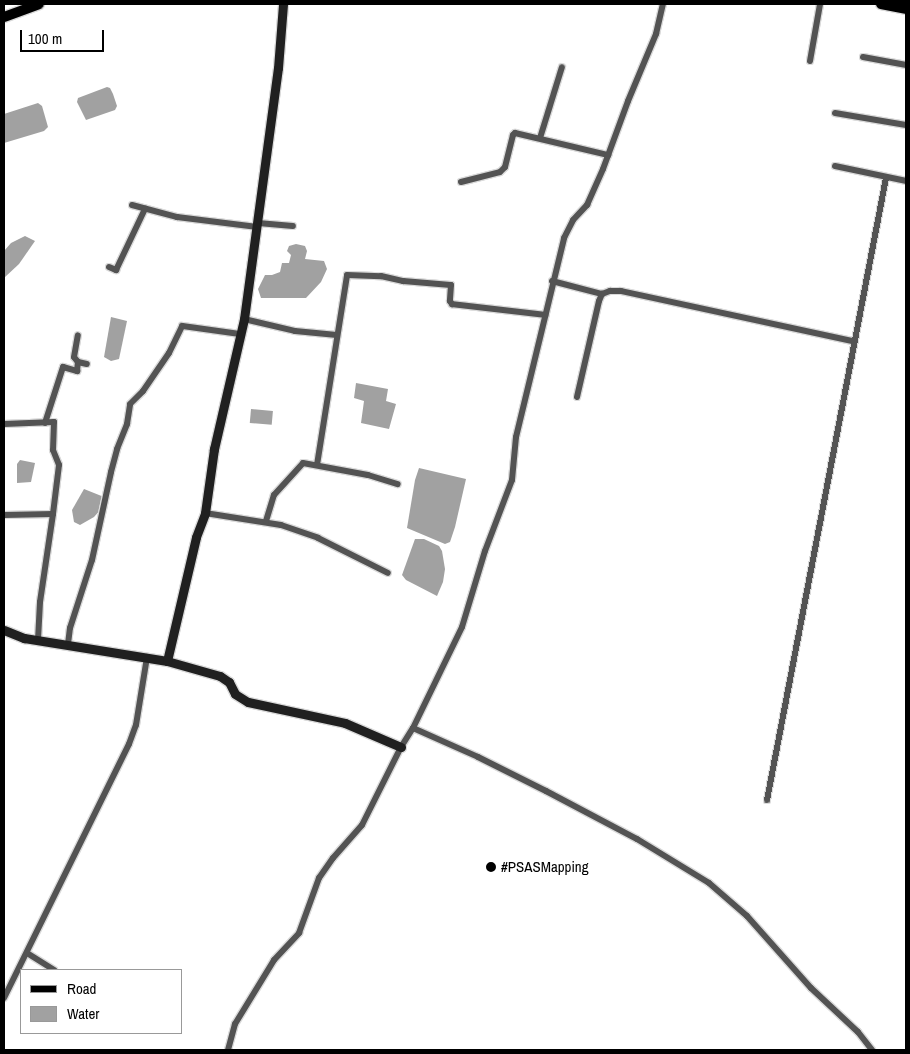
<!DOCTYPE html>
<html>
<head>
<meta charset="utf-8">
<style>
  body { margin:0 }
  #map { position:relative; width:910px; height:1054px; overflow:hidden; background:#fff; font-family:"Archivo Narrow",sans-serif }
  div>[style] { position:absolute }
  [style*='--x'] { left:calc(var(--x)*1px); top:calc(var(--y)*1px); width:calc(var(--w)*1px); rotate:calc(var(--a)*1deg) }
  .water>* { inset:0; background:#a1a1a1; transform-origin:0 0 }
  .roads { filter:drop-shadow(1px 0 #dbdbdb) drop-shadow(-1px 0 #dbdbdb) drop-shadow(0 1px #dbdbdb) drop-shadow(0 -1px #dbdbdb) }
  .street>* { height:6px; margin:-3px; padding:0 3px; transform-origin:3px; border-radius:3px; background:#535353 }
  .secondary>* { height:9px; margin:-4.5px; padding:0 4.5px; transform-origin:4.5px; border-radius:4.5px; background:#202020 }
  .primary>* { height:10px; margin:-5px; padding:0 5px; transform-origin:5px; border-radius:5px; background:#000 }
  .dots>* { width:14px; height:14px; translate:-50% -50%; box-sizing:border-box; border:2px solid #fff; border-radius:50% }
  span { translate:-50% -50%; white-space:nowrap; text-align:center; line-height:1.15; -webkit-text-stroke:5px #fff; paint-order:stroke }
  .poi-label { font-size:15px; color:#000 }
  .left { translate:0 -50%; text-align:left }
  .frame { position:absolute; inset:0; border:5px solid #000; pointer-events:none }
  .legend { position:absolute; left:20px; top:969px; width:162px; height:65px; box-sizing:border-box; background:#fff; border:1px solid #999; margin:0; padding:6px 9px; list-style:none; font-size:15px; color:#000 }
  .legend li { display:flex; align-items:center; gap:10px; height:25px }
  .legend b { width:25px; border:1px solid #999 }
  .scale { position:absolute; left:20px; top:30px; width:84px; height:22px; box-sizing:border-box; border:2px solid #000; border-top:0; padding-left:6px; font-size:15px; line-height:18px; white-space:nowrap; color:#000; -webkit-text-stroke:4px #fff; paint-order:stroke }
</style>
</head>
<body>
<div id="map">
  <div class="water">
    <i style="clip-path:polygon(107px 87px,110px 88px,113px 94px,117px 106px,115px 110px,86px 120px,77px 102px,78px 98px)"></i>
    <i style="clip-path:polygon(38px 103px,42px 106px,48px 127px,44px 131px,4px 143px,4px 114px)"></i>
    <i style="clip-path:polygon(25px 236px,35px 241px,19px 264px,4px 278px,4px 251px,11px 243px)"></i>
    <i style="clip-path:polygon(296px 244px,305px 246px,307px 251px,305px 259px,324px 261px,327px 269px,321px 282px,306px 298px,261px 298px,258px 289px,265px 275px,272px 275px,280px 272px,282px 263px,289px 263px,291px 255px,287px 251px,289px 246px)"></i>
    <i style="clip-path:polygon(111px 317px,127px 321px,119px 359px,111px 361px,104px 357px)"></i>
    <i style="clip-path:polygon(356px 383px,388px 389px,386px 401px,396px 404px,389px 429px,361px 423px,364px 401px,354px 398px)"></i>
    <i style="left:251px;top:409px;width:22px;height:14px;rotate:5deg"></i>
    <i style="clip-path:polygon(20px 460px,35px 463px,31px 482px,17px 483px,17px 464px)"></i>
    <i style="clip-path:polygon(419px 468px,466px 479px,455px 527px,450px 542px,445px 544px,407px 528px,415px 480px)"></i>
    <i style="clip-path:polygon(84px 489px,104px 497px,102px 508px,94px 517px,80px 525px,74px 522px,72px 510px)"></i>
    <i style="clip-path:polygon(415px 539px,424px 539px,439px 546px,442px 551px,445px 569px,443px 582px,437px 596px,406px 580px,402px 575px)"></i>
  </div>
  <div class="roads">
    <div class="street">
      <i style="--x:863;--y:57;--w:44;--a:10.5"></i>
      <i style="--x:810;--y:61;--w:58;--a:-80"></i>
      <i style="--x:835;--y:113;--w:72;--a:9.6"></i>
      <i style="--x:540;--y:138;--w:74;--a:-72.8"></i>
      <i style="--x:835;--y:166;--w:73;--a:11.9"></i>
      <i style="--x:461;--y:182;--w:40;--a:-14.4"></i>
      <i style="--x:500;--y:172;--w:7;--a:-45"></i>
      <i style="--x:505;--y:167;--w:33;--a:-76"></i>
      <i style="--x:513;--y:135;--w:3;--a:-45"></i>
      <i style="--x:515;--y:133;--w:96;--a:13.3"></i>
      <i style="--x:132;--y:205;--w:47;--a:14.9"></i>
      <i style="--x:177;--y:217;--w:81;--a:7.1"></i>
      <i style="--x:258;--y:223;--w:35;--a:5"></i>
      <i style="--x:109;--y:267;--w:8;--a:23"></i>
      <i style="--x:116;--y:270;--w:68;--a:-64.6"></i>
      <i style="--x:552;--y:281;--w:52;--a:14.6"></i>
      <i style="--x:244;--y:319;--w:52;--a:13.2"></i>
      <i style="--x:295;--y:331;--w:42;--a:5.4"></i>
      <i style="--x:78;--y:362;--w:6;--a:-129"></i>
      <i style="--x:74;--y:357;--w:22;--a:-80"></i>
      <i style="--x:577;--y:397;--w:98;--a:-77.1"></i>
      <i style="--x:599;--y:301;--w:8;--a:-67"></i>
      <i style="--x:602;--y:294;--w:9;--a:-21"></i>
      <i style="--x:610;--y:291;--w:11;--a:0"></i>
      <i style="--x:621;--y:291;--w:237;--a:12.2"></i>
      <i style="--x:45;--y:423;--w:59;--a:-72.2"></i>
      <i style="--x:63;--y:367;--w:15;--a:16"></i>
      <i style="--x:77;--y:371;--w:9;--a:-84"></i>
      <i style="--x:78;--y:362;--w:9;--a:13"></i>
      <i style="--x:4;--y:424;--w:50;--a:-2.3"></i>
      <i style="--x:54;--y:422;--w:28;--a:92"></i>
      <i style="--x:53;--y:450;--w:16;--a:68"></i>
      <i style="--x:59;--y:465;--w:49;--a:97"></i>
      <i style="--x:317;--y:465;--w:192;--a:-81"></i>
      <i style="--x:347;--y:275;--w:34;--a:2"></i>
      <i style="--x:381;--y:276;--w:23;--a:13"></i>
      <i style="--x:403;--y:281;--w:48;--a:4.8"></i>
      <i style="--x:451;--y:285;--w:16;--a:94"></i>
      <i style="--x:450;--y:301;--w:4;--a:56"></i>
      <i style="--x:452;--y:304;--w:94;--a:6.7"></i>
      <i style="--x:205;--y:513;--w:77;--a:9"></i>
      <i style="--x:281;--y:525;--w:39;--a:19"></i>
      <i style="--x:318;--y:538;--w:78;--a:26.6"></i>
      <i style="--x:4;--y:515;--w:49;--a:-1.2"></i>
      <i style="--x:53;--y:514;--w:89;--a:98.4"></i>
      <i style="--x:40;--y:602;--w:37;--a:93"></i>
      <i style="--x:266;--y:521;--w:27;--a:-73"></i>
      <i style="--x:274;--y:495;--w:43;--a:-47.8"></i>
      <i style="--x:303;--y:463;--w:66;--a:10.5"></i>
      <i style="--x:368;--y:475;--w:31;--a:17"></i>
      <i style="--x:68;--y:644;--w:16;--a:-83"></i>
      <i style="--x:70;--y:628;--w:71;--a:-72.1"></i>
      <i style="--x:92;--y:560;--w:90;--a:-77.8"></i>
      <i style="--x:111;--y:472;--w:24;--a:-75"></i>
      <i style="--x:117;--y:449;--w:27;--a:-68"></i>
      <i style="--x:127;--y:424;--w:20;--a:-81"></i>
      <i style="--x:130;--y:404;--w:18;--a:-45"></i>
      <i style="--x:143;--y:391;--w:46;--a:-55.6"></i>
      <i style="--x:169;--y:353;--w:30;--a:-64"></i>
      <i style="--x:182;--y:326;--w:59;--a:7.9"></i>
      <i style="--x:413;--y:728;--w:112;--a:-64.1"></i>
      <i style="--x:462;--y:627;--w:79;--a:-73.2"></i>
      <i style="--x:485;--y:551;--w:76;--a:-69.2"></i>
      <i style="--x:512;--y:480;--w:43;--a:-84.7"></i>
      <i style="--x:516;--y:437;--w:205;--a:-76.4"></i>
      <i style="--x:564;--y:238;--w:20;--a:-63"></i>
      <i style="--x:573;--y:220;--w:21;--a:-47"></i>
      <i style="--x:587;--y:205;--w:39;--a:-66"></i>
      <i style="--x:603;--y:169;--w:72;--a:-69.8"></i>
      <i style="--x:628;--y:101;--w:73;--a:-67.3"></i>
      <i style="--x:656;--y:34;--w:31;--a:-77"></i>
      <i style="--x:767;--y:800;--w:633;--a:-79.17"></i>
      <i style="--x:27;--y:953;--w:32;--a:32"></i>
      <i style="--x:4;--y:998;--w:283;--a:-63.8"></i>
      <i style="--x:129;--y:744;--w:20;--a:-70"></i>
      <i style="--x:136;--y:725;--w:69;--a:-80.8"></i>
      <i style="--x:228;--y:1050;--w:27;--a:-75"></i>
      <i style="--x:235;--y:1024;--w:75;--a:-58.6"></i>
      <i style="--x:274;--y:960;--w:37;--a:-47"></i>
      <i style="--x:299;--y:933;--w:59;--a:-70"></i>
      <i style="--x:319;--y:878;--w:24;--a:-55"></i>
      <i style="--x:333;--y:858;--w:44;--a:-48.7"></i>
      <i style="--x:362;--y:825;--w:87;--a:-63.4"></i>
      <i style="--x:401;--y:747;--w:22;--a:-58"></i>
      <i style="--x:413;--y:728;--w:71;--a:24"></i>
      <i style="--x:478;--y:757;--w:76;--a:26.6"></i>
      <i style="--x:546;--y:791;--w:103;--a:27.8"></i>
      <i style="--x:637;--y:839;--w:84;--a:31.4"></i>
      <i style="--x:709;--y:883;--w:50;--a:41"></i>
      <i style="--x:747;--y:916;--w:96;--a:48.4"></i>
      <i style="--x:811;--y:988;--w:64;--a:43.1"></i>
      <i style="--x:858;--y:1032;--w:23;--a:52"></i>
    </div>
    <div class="secondary">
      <i style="--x:4;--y:630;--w:22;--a:22"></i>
      <i style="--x:24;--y:638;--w:145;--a:9.1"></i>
      <i style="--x:167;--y:661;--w:55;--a:15.8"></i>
      <i style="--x:220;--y:676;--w:11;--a:34"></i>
      <i style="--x:229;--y:682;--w:13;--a:63"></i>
      <i style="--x:235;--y:694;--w:15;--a:32"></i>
      <i style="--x:248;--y:702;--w:99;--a:12.2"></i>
      <i style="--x:345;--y:723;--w:61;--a:23.2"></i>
      <i style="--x:167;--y:661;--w:127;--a:-76.8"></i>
      <i style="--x:196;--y:537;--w:26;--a:-69"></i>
      <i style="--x:205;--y:513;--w:65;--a:-82"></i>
      <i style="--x:214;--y:449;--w:133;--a:-77"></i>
      <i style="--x:244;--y:319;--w:253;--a:-82.3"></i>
      <i style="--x:278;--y:68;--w:64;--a:-85.5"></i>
    </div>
    <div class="primary">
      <i style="--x:881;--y:4;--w:25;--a:11"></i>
      <i style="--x:4;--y:17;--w:37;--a:-20"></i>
    </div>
  </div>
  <div class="dots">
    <i style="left:491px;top:867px;background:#000"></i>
  </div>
  <div class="poi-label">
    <span class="left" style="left:501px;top:867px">#PSASMapping</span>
  </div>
  <div class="frame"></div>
  <ul class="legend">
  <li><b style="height:6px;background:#000"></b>Road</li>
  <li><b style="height:14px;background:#a1a1a1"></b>Water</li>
  </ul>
  <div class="scale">100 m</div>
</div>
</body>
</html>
